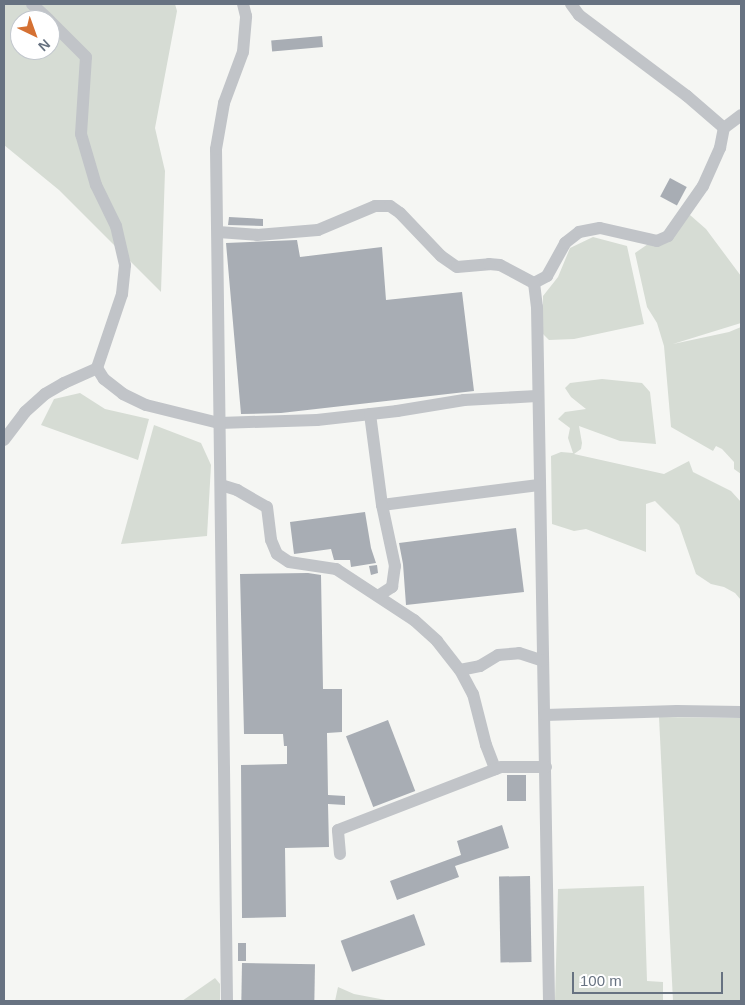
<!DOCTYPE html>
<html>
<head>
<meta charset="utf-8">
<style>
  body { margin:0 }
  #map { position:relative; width:745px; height:1005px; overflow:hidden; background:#f5f6f3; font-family:Helvetica,sans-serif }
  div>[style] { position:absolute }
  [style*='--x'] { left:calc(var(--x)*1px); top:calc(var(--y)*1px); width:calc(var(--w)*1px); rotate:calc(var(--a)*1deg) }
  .green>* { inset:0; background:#d6dcd4 }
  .building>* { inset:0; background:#a8adb4; transform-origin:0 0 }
  .minor>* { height:12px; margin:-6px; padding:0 6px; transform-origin:6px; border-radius:6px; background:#c1c4c8 }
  span { translate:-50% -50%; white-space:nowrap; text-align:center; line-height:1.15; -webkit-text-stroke:5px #fff; paint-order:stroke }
  .frame { position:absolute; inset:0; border:5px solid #677281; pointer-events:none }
  .north { position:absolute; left:10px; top:10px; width:50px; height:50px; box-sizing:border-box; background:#fff; border:1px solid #c2c7cd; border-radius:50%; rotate:138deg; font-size:14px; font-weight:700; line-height:20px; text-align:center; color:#677281 }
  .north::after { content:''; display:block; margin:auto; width:18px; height:22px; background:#d57133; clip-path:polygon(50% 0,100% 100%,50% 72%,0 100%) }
  .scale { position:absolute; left:572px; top:972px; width:151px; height:22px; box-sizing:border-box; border:2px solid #677281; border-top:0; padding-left:6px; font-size:15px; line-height:18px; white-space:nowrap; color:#677281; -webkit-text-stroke:4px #fff; paint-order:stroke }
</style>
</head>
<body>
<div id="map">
  <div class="green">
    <i style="clip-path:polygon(evenodd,4px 4px,175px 4px,177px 11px,155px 128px,165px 171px,161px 292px,59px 190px,4px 145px,4px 4px,20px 20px,50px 20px,50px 50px,20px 50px,20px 20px)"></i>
    <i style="clip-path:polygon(690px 215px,706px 229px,741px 276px,741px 323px,673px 344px,729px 332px,741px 327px,741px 474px,734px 469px,734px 462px,722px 449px,716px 446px,713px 451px,671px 427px,664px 346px,657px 323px,647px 307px,635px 253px)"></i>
    <i style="clip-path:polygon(593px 237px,627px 246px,644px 324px,574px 339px,549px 340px,543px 334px,543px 296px,558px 277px,570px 248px)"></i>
    <i style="clip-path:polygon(602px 379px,642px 383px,650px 392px,656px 444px,620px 441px,579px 426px,582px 443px,581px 449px,574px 454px,664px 474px,689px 461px,693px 472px,731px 491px,741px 502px,741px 600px,735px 593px,724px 587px,711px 584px,696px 574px,679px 525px,655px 501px,646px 504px,646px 552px,586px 529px,574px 531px,552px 524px,551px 456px,561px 452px,573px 453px,568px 438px,570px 428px,558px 419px,565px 412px,586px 409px,571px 397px,565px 388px,570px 383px)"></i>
    <i style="clip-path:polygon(80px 393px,105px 409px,149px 419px,138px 460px,41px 425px,54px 399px)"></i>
    <i style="clip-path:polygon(154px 425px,201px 443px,211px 465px,207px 536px,121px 544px)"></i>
    <i style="clip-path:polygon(659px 717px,741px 718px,741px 1001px,673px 1001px)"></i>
    <i style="clip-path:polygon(644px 886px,647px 981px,663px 982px,663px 1001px,555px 1001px,558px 889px)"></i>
    <i style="clip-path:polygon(215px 978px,220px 984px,220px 1001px,182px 1001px)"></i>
    <i style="clip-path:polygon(338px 987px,354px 994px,391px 1001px,335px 1001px)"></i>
  </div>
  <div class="building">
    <i style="left:322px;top:36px;width:11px;height:51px;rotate:85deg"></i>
    <i style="left:670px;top:178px;width:19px;height:21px;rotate:28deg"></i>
    <i style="clip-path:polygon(229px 217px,263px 219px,263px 226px,228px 225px)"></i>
    <i style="clip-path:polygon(297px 240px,300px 257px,382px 247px,386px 300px,462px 292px,474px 391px,281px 413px,241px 414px,226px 243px)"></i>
    <i style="clip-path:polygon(365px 512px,371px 548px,376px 563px,351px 567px,350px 560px,334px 560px,331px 549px,294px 554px,290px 522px)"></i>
    <i style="clip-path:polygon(516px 528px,524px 592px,406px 605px,403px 564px,399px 543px)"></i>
    <i style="clip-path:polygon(377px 565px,378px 573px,371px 575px,369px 566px)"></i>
    <i style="clip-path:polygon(308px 573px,321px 575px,323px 689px,342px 689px,342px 732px,327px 733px,328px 795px,345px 796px,345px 805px,328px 804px,329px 847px,285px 848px,286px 917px,242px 918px,241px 765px,287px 764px,287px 746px,284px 746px,283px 734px,244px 734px,240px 574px)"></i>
    <i style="left:388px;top:720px;width:76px;height:45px;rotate:69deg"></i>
    <i style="left:507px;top:775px;width:19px;height:26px"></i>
    <i style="clip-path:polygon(502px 825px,509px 848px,455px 866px,459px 877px,397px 900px,390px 881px,461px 855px,457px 841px)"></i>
    <i style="left:530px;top:876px;width:86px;height:31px;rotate:89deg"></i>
    <i style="left:414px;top:914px;width:33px;height:78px;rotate:70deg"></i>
    <i style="left:238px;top:943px;width:8px;height:18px"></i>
    <i style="left:242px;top:963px;width:73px;height:38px;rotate:1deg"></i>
  </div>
  <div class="minor">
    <i style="--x:32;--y:4;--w:23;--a:43"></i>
    <i style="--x:571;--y:4;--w:14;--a:54"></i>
    <i style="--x:579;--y:15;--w:135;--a:36.9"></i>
    <i style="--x:687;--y:96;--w:49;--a:40.9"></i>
    <i style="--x:218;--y:232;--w:39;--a:4"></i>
    <i style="--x:257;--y:235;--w:61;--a:-4.7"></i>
    <i style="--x:318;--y:230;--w:62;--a:-22.8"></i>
    <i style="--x:375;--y:206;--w:15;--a:0"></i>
    <i style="--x:390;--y:206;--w:12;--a:35"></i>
    <i style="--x:400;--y:213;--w:59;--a:46.4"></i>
    <i style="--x:441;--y:256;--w:19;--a:35"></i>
    <i style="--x:457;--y:267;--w:32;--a:-5"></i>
    <i style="--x:489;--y:264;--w:11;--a:5"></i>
    <i style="--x:500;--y:265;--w:38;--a:28"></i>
    <i style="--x:534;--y:283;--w:15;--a:-28"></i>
    <i style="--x:547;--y:276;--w:38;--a:-61"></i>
    <i style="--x:565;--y:243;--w:18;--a:-38"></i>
    <i style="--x:579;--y:232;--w:21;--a:-11"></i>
    <i style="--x:600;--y:228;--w:58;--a:12.8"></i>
    <i style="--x:657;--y:241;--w:12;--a:-24"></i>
    <i style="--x:668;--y:236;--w:61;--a:-55"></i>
    <i style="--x:703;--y:186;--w:42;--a:-65.9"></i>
    <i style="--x:720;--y:148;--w:20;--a:-79"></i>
    <i style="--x:724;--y:128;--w:21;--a:-37"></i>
    <i style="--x:534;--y:283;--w:24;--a:83"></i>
    <i style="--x:537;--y:307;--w:694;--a:89.01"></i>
    <i style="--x:97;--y:368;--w:13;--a:58"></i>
    <i style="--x:104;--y:379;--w:24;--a:38"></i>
    <i style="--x:123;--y:394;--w:25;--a:26"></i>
    <i style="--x:146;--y:405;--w:75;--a:13.9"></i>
    <i style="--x:219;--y:423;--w:98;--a:-1.8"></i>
    <i style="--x:317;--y:420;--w:81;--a:-6.4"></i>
    <i style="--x:397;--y:411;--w:68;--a:-9.3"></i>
    <i style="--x:464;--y:400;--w:73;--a:-3.1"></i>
    <i style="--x:370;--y:414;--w:92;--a:82.5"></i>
    <i style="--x:382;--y:505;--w:158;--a:-7.3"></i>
    <i style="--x:4;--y:440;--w:35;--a:-53"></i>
    <i style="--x:25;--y:412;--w:27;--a:-42"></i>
    <i style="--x:45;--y:394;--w:22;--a:-30"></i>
    <i style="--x:64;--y:383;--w:36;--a:-24"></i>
    <i style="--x:97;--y:368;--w:78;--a:-71.3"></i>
    <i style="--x:122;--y:294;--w:29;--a:-84"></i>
    <i style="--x:125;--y:265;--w:40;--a:-103"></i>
    <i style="--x:116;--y:226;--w:46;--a:-116"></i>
    <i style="--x:96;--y:185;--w:53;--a:-106.4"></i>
    <i style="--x:81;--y:134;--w:77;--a:-86.3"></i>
    <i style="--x:86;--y:57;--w:51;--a:-135"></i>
    <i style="--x:221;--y:485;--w:17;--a:17"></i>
    <i style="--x:237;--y:490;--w:34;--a:30"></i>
    <i style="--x:267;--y:507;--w:33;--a:83"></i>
    <i style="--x:271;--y:540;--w:15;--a:67"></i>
    <i style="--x:277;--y:554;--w:14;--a:34"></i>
    <i style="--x:289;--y:562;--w:48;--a:8.5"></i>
    <i style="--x:336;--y:569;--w:93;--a:33.2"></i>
    <i style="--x:414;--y:620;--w:31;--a:42"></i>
    <i style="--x:437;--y:641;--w:37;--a:52"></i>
    <i style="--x:460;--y:670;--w:27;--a:62"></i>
    <i style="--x:473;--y:694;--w:53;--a:75.7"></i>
    <i style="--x:486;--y:745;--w:26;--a:69"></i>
    <i style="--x:378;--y:596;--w:17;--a:-33"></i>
    <i style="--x:392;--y:587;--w:21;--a:-82"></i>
    <i style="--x:395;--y:566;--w:62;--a:-102"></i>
    <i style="--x:460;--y:670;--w:20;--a:-11"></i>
    <i style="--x:480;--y:666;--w:21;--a:-31"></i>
    <i style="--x:498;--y:655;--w:21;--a:-5"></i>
    <i style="--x:519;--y:653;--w:25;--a:18"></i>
    <i style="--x:545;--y:715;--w:132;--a:-1.7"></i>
    <i style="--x:677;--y:711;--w:64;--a:0.9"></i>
    <i style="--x:340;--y:854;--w:24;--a:-95"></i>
    <i style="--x:338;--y:830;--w:175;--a:-21.1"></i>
    <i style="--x:501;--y:767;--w:45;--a:0"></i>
    <i style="--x:227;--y:1001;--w:852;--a:-90.74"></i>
    <i style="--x:216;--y:149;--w:47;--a:-80.1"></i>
    <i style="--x:224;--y:103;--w:54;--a:-69.6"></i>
    <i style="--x:243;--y:52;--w:36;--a:-85"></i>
    <i style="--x:246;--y:16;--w:12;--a:-104"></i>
  </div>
  <div class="frame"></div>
  <div class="north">N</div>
  <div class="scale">100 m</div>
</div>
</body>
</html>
